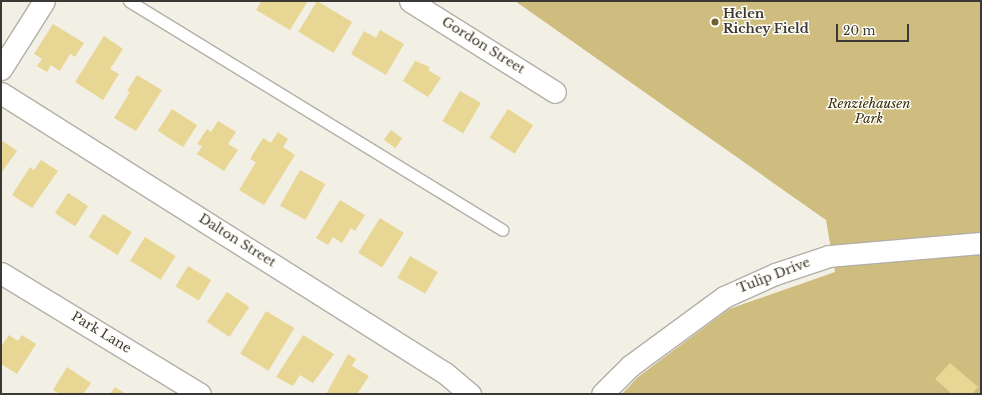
<!DOCTYPE html>
<html>
<head>
<meta charset="utf-8">
<style>
  body { margin:0 }
  #map { position:relative; width:982px; height:395px; overflow:hidden; background:#f2efe5; font-family:"Libre Baskerville",serif }
  div>[style] { position:absolute }
  [style*='--x'] { left:calc(var(--x)*1px); top:calc(var(--y)*1px); width:calc(var(--w)*1px); rotate:calc(var(--a)*1deg) }
  .green>* { inset:0; background:#cebd7e }
  .building>* { inset:0; background:#e8d694; transform-origin:0 0 }
  .roads { filter:drop-shadow(1px 0 #b1afa6) drop-shadow(-1px 0 #b1afa6) drop-shadow(0 1px #b1afa6) drop-shadow(0 -1px #b1afa6) }
  .lane>* { height:11px; margin:-5.5px; padding:0 5.5px; transform-origin:5.5px; border-radius:5.5px; background:#fff }
  .street>* { height:21px; margin:-10.5px; padding:0 10.5px; transform-origin:10.5px; border-radius:10.5px; background:#fff }
  .dots>* { width:11px; height:11px; translate:-50% -50%; box-sizing:border-box; border:2px solid #fffdf5; border-radius:50% }
  span { translate:-50% -50%; white-space:nowrap; text-align:center; line-height:1.15; -webkit-text-stroke:3px #fffdf5; paint-order:stroke }
  .poi-label { font-size:13px; color:#3a3935; font-weight:700 }
  .left { translate:0 -50%; text-align:left }
  .street-label { font-size:13px; color:#3a3935 }
  .park-label { font-size:13px; color:#352e10; font-style:italic }
  .frame { position:absolute; inset:0; border:2px solid #3a3935; pointer-events:none }
  .scale { position:absolute; left:836px; top:24px; width:73px; height:18px; box-sizing:border-box; border:2px solid #3a3935; border-top:0; padding-left:5px; font-size:12px; line-height:14px; white-space:nowrap; color:#3a3935; -webkit-text-stroke:3px #fffdf5; paint-order:stroke }
</style>
</head>
<body>
<div id="map">
  <div class="green">
    <i style="clip-path:polygon(515px 1px,981px 1px,981px 394px,622px 394px,638px 377px,729px 309px,835px 272px,826px 220px)"></i>
  </div>
  <div class="building">
    <i style="clip-path:polygon(259px 1px,308px 1px,290px 30px,256px 10px,261px 2px)"></i>
    <i style="left:317px;top:1px;width:41px;height:36px;rotate:31deg"></i>
    <i style="clip-path:polygon(53px 24px,84px 43px,75px 57px,70px 54px,60px 71px,51px 65px,47px 72px,37px 66px,42px 59px,34px 54px)"></i>
    <i style="clip-path:polygon(380px 30px,404px 44px,386px 75px,351px 54px,364px 31px,376px 38px)"></i>
    <i style="clip-path:polygon(104px 36px,123px 49px,110px 69px,119px 74px,103px 100px,75px 82px)"></i>
    <i style="clip-path:polygon(415px 61px,430px 67px,428px 70px,441px 78px,428px 97px,403px 81px)"></i>
    <i style="clip-path:polygon(137px 75px,162px 90px,136px 131px,114px 118px,130px 92px,127px 91px)"></i>
    <i style="left:460px;top:91px;width:24px;height:35px;rotate:30deg"></i>
    <i style="left:172px;top:109px;width:30px;height:26px;rotate:33deg"></i>
    <i style="left:508px;top:109px;width:30px;height:34px;rotate:33deg"></i>
    <i style="clip-path:polygon(218px 121px,236px 132px,228px 144px,238px 150px,224px 171px,197px 154px,202px 146px,197px 144px,207px 129px,211px 132px)"></i>
    <i style="left:391px;top:130px;width:14px;height:12px;rotate:36deg"></i>
    <i style="clip-path:polygon(278px 132px,288px 139px,283px 147px,295px 155px,264px 205px,239px 190px,256px 162px,250px 159px,263px 138px,271px 143px)"></i>
    <i style="clip-path:polygon(1px 140px,17px 151px,1px 173px)"></i>
    <i style="clip-path:polygon(41px 160px,58px 171px,32px 208px,12px 195px,30px 167px,34px 170px)"></i>
    <i style="left:300px;top:170px;width:29px;height:41px;rotate:29deg"></i>
    <i style="left:68px;top:193px;width:24px;height:24px;rotate:33deg"></i>
    <i style="clip-path:polygon(340px 200px,365px 215px,355px 231px,351px 228px,342px 243px,333px 237px,328px 245px,316px 238px)"></i>
    <i style="left:103px;top:214px;width:34px;height:27px;rotate:32deg"></i>
    <i style="left:380px;top:218px;width:28px;height:41px;rotate:32deg"></i>
    <i style="left:145px;top:237px;width:36px;height:28px;rotate:32deg"></i>
    <i style="left:410px;top:256px;width:32px;height:25px;rotate:30deg"></i>
    <i style="left:188px;top:266px;width:27px;height:24px;rotate:31deg"></i>
    <i style="left:227px;top:292px;width:27px;height:36px;rotate:34deg"></i>
    <i style="left:266px;top:311px;width:33px;height:50px;rotate:31deg"></i>
    <i style="clip-path:polygon(9px 335px,18px 341px,22px 335px,36px 344px,17px 374px,1px 364px,1px 347px)"></i>
    <i style="clip-path:polygon(303px 335px,334px 354px,313px 383px,300px 375px,293px 386px,276px 377px)"></i>
    <i style="clip-path:polygon(348px 354px,356px 359px,352px 366px,369px 376px,357px 394px,326px 394px)"></i>
    <i style="clip-path:polygon(950px 363px,978px 387px,972px 394px,952px 394px,935px 379px)"></i>
    <i style="clip-path:polygon(67px 367px,91px 383px,83px 394px,60px 394px,53px 390px)"></i>
    <i style="clip-path:polygon(115px 387px,126px 394px,110px 394px)"></i>
  </div>
  <div class="roads">
    <div class="lane">
      <i style="--x:129;--y:1;--w:438;--a:31.5"></i>
    </div>
    <div class="street">
      <i style="--x:410;--y:1;--w:171;--a:32.1"></i>
      <i style="--x:1;--y:69;--w:80;--a:-57.7"></i>
      <i style="--x:1;--y:93;--w:525;--a:32.24"></i>
      <i style="--x:445;--y:373;--w:33;--a:40"></i>
      <i style="--x:1;--y:273;--w:233;--a:31.3"></i>
      <i style="--x:602;--y:394;--w:40;--a:-45"></i>
      <i style="--x:630;--y:366;--w:117;--a:-36.3"></i>
      <i style="--x:724;--y:297;--w:56;--a:-24.3"></i>
      <i style="--x:775;--y:274;--w:57;--a:-18.4"></i>
      <i style="--x:829;--y:256;--w:153;--a:-4.9"></i>
    </div>
  </div>
  <div class="dots">
    <i style="left:715px;top:22px;background:#716330"></i>
  </div>
  <div class="poi-label">
    <span class="left" style="left:723px;top:22px">Helen<br>Richey Field</span>
  </div>
  <div class="street-label">
    <span style="left:483px;top:46px;rotate:32deg">Gordon Street</span>
    <span style="left:237px;top:241px;rotate:32deg">Dalton Street</span>
    <span style="left:774px;top:276px;rotate:-21deg">Tulip Drive</span>
    <span style="left:101px;top:333px;rotate:31deg">Park Lane</span>
  </div>
  <div class="park-label">
    <span style="left:869px;top:112px">Renziehausen<br>Park</span>
  </div>
  <div class="frame"></div>
  <div class="scale">20 m</div>
</div>
</body>
</html>
